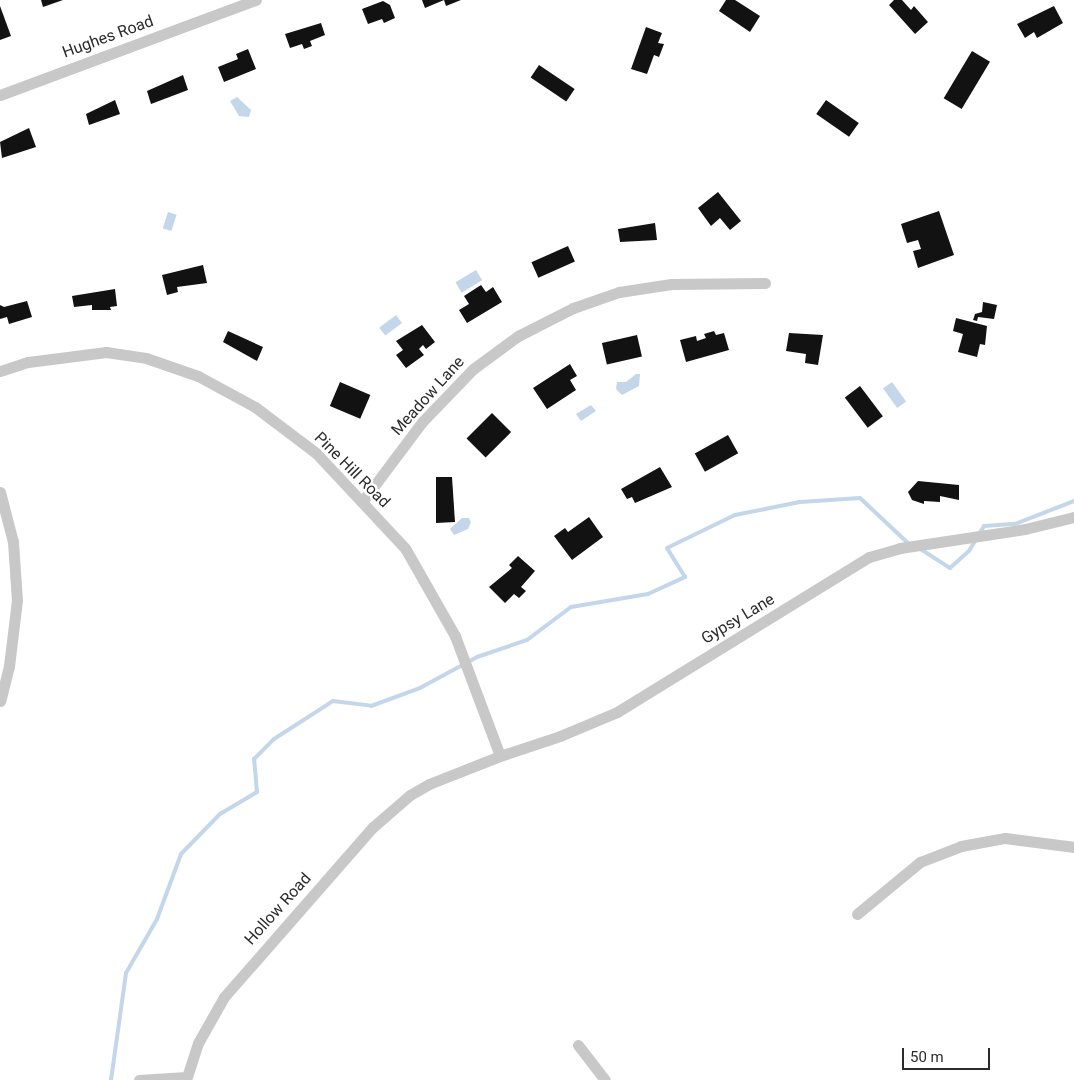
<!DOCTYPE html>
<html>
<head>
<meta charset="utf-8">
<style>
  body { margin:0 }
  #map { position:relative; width:1074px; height:1080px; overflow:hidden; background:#fff; font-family:Roboto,sans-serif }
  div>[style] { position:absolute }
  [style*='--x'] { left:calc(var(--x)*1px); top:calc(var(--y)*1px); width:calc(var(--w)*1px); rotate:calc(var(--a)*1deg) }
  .water>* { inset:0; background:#c4d6ea; transform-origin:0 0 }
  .stream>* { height:4px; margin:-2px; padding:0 2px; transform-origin:2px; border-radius:2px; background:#c4d6ea }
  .building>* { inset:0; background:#121212; transform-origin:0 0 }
  .minor>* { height:11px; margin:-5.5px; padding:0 5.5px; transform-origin:5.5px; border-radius:5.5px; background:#c8c8c8 }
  span { translate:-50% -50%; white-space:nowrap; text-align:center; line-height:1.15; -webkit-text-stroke:5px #fff; paint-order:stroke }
  .street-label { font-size:16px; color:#2b2b2b }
  .scale { position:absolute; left:902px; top:1048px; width:88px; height:22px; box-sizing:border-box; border:2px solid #2b2b2b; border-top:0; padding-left:6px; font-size:15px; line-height:18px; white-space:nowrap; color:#2b2b2b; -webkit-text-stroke:4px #fff; paint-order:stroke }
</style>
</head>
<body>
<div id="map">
  <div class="water">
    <i style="clip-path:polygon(237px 97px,251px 110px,249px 117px,239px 116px,230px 101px)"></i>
    <i style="left:168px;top:212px;width:9px;height:17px;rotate:18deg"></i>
    <i style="left:476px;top:270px;width:12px;height:24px;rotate:59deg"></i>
    <i style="left:396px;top:315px;width:10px;height:21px;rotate:53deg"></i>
    <i style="clip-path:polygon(636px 374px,640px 374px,639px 386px,622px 395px,616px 389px,617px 382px,626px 382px)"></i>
    <i style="left:892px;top:382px;width:24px;height:11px;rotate:54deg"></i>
    <i style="clip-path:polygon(591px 405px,596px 411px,581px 421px,576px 414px)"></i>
    <i style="clip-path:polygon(462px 518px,469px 518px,471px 522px,468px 529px,454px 535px,450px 529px)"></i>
  </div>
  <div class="stream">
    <i style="--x:919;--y:548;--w:37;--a:33"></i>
    <i style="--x:950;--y:568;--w:25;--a:-42"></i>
    <i style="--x:969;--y:551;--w:29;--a:-59"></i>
    <i style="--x:984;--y:526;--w:31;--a:-4"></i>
    <i style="--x:1015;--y:524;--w:63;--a:-21.3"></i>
    <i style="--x:111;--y:1080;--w:108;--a:-82"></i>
    <i style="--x:126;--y:973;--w:62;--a:-60.1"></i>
    <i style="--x:157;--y:919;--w:69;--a:-69.7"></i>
    <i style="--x:181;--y:854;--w:56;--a:-45.7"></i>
    <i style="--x:220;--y:814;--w:43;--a:-30.7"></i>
    <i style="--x:257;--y:792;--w:33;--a:-95"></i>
    <i style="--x:254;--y:759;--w:28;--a:-45"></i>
    <i style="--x:274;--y:739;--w:70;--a:-32.8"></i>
    <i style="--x:333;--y:701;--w:38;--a:7"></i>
    <i style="--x:371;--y:706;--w:52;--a:-20.2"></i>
    <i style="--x:420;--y:688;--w:65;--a:-28.5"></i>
    <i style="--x:477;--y:657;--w:53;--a:-18.8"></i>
    <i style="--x:527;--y:640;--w:55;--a:-36.9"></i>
    <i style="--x:571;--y:607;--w:78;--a:-9.6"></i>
    <i style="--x:648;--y:594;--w:41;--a:-24.7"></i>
    <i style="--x:685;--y:577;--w:34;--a:-122"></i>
    <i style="--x:667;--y:548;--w:76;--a:-25.9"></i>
    <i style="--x:735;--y:515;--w:66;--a:-11.3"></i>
    <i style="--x:800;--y:502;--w:60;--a:-3.8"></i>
    <i style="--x:860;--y:498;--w:66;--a:43.2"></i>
  </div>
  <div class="building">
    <i style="clip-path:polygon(41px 0,63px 0,43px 7px)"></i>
    <i style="clip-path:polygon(422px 0,461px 0,446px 6px,444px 0,425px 8px)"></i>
    <i style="clip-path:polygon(726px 0,735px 0,760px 16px,750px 32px,719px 11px)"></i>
    <i style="clip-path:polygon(894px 0,902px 0,911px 10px,914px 6px,928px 22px,915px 34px,889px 5px)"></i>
    <i style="clip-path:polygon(383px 1px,390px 5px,395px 18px,384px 23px,382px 19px,368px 24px,362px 9px)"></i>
    <i style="clip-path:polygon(0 6px,11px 36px,0 40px)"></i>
    <i style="clip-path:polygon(1054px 6px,1063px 23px,1037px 38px,1034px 32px,1025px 38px,1017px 24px)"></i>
    <i style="clip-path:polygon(321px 23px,325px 35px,310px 41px,312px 46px,304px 49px,302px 44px,290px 48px,285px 34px)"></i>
    <i style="clip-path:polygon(646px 27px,662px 33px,658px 43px,664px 44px,659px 57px,654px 55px,647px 74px,631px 69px)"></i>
    <i style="clip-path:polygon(248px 49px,256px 69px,224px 82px,218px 67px,238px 59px,236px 54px)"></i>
    <i style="left:972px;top:51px;width:21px;height:55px;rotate:31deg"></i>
    <i style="left:539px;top:65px;width:43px;height:15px;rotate:34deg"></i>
    <i style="clip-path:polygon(183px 75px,188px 90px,151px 104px,147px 91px)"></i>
    <i style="clip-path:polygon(115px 100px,120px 114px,89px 125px,86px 114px)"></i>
    <i style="left:826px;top:100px;width:40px;height:17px;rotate:35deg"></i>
    <i style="clip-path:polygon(29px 128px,36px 147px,2px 158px,0 142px)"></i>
    <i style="clip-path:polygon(718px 192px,741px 221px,730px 230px,720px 218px,711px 226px,698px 208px)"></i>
    <i style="clip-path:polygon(939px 211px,954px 255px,918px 268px,913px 251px,921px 249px,918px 240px,907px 243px,901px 224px)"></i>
    <i style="clip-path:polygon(655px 223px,657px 240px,620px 242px,618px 229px)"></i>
    <i style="left:568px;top:246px;width:17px;height:40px;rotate:66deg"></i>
    <i style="clip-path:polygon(203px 265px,207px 283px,177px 287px,178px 292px,167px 295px,162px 275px)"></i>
    <i style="clip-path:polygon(481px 285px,486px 292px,493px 287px,502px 302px,467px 323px,459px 310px,469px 304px,464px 296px)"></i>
    <i style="clip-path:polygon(115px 289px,117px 306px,110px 307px,111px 310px,92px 310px,92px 305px,74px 307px,72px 296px)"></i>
    <i style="clip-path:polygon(27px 301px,32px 317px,9px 324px,7px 317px,0 319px,0 305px,4px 307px)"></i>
    <i style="clip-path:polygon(983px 302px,997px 305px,994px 319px,978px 317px,977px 321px,973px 320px,975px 314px,982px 312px)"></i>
    <i style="clip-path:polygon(956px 318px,987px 326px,985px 345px,980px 344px,977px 357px,958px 352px,963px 334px,953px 331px)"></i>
    <i style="clip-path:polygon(422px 325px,435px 342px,426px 349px,423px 345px,419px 349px,424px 355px,406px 368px,396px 355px,403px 350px,396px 341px)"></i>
    <i style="clip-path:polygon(228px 331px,263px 347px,257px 361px,223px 342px)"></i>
    <i style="clip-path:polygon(714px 331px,716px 335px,724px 333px,729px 350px,686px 362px,680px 340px,696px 336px,697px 341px,706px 338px,704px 334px)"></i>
    <i style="clip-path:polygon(789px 333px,823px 335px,818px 365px,805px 363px,806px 354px,786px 351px)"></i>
    <i style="left:637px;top:335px;width:22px;height:36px;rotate:77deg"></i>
    <i style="clip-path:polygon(570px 364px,577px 376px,570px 380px,576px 390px,547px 409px,533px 388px)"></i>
    <i style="left:340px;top:382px;width:33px;height:26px;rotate:23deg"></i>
    <i style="left:860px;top:386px;width:38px;height:19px;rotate:53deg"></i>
    <i style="left:492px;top:413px;width:27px;height:36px;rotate:45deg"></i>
    <i style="left:728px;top:435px;width:21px;height:38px;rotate:61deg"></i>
    <i style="clip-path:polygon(660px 467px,672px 487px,635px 503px,632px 497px,627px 499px,621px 489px)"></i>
    <i style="clip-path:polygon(436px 477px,452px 477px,455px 522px,436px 523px)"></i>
    <i style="clip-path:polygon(918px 481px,959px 485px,959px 500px,940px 496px,940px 502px,924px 501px,924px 504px,912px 500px,908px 492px)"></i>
    <i style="clip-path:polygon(589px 517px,603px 537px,572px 560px,554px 536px,565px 528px,568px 532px)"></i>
    <i style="clip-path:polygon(518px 556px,535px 571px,521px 587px,526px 591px,519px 598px,514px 594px,505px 603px,489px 587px,512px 568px,509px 565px)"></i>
  </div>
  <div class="minor">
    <i style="--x:0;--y:95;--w:273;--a:-20.4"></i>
    <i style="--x:0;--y:371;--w:29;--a:-18"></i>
    <i style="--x:28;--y:362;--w:79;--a:-7.3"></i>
    <i style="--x:106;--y:352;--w:40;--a:8.5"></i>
    <i style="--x:146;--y:358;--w:55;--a:19.1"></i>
    <i style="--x:198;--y:376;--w:65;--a:28.5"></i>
    <i style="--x:255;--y:407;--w:76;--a:37"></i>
    <i style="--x:316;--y:453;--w:130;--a:46.9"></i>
    <i style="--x:405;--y:548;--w:101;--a:60.4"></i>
    <i style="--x:455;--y:636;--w:128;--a:69.4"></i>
    <i style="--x:0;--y:492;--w:52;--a:75.4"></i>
    <i style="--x:13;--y:542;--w:58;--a:86.1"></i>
    <i style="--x:17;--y:600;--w:66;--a:96.9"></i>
    <i style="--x:9;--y:666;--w:36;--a:104"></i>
    <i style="--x:362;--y:502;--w:100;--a:-53.1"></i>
    <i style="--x:422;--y:422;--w:74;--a:-46.1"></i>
    <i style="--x:473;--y:369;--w:56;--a:-36.3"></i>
    <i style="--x:518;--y:336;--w:62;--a:-27"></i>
    <i style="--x:573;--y:308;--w:49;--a:-19.2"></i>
    <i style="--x:619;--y:292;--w:53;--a:-8.7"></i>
    <i style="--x:671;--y:284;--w:94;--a:-0.6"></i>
    <i style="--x:857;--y:914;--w:82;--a:-39.5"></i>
    <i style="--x:920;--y:862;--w:44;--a:-21.3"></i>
    <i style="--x:961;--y:846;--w:45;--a:-10.3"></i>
    <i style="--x:1005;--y:838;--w:70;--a:7.4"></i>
    <i style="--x:578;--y:1045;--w:44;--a:52.4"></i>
    <i style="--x:139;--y:1080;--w:47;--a:-3.7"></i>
    <i style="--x:186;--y:1080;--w:39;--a:-72"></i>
    <i style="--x:198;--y:1043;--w:53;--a:-60.5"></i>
    <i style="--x:224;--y:997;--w:226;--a:-48.8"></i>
    <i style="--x:373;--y:827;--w:49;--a:-40.9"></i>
    <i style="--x:410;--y:795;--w:22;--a:-30"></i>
    <i style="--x:429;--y:784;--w:76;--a:-21.5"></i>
    <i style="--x:500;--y:756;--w:63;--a:-18.4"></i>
    <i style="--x:560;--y:736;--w:62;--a:-22.8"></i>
    <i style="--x:617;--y:712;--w:296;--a:-31.6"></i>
    <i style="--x:869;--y:557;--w:32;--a:-16"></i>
    <i style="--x:900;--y:548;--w:126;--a:-8.6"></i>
    <i style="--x:1025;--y:529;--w:50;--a:-13.8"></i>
  </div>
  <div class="street-label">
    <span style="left:108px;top:37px;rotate:-20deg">Hughes Road</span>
    <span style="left:428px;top:396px;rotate:-48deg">Meadow Lane</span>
    <span style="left:352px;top:470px;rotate:45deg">Pine Hill Road</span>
    <span style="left:738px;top:619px;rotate:-31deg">Gypsy Lane</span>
    <span style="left:278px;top:909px;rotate:-48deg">Hollow Road</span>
  </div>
  <div class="scale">50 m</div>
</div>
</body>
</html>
